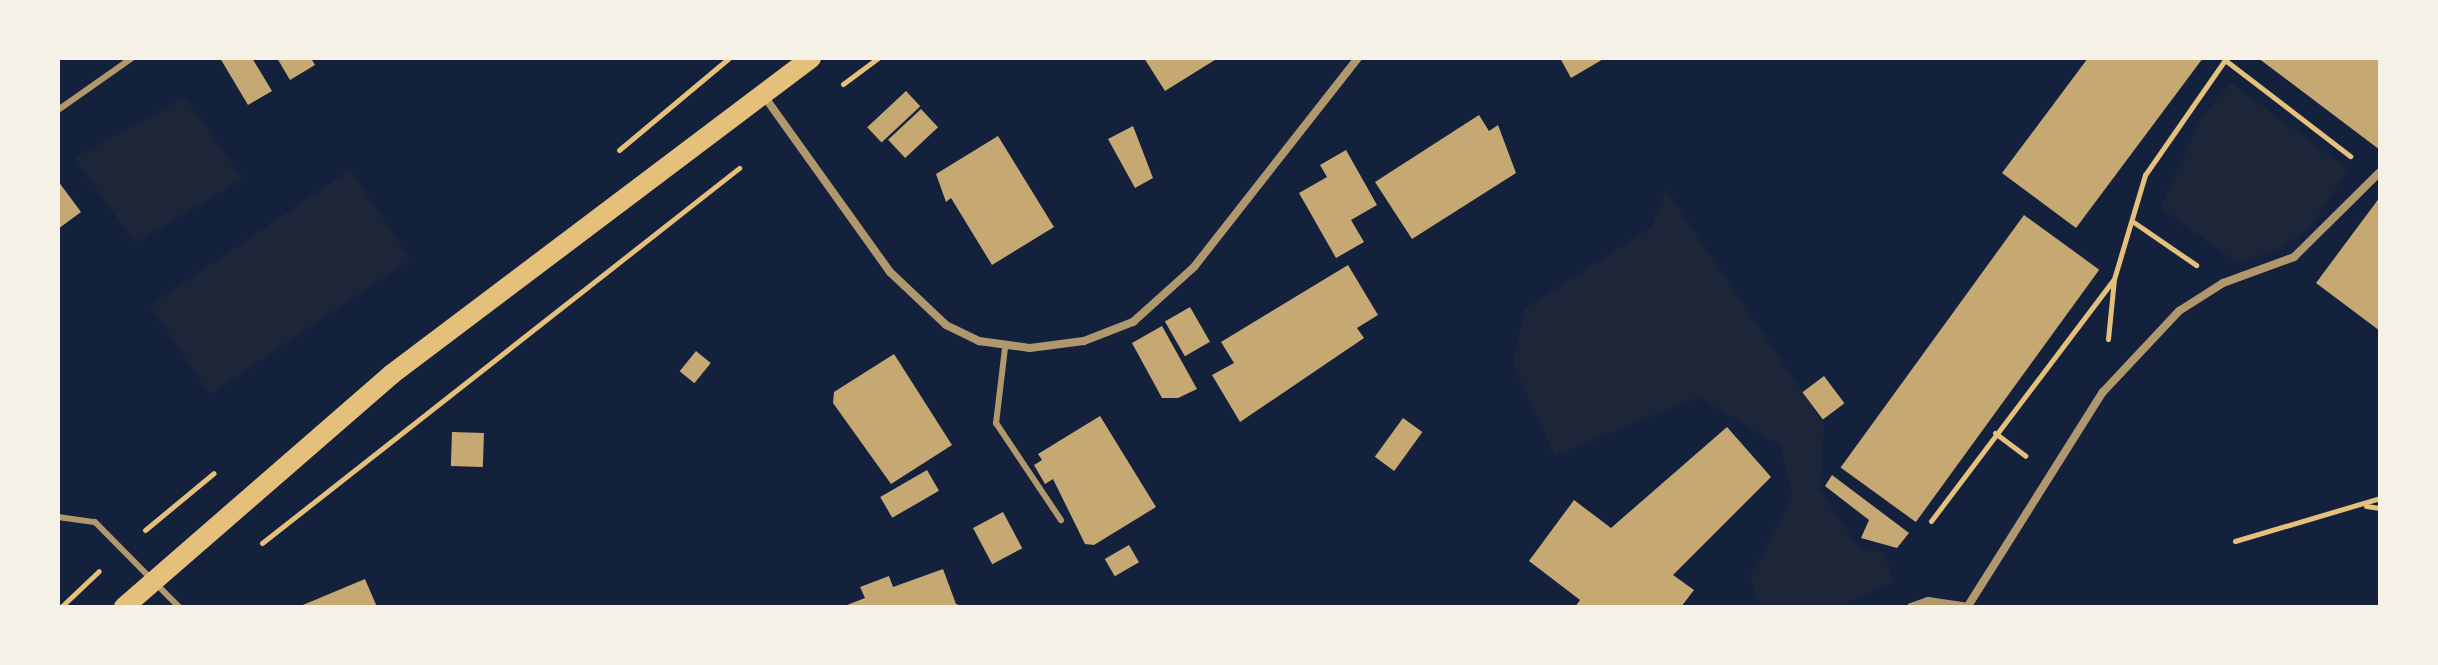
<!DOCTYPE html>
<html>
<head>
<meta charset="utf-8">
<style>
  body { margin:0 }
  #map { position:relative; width:2438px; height:665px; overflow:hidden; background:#14213d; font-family:"Sofia Sans Condensed",sans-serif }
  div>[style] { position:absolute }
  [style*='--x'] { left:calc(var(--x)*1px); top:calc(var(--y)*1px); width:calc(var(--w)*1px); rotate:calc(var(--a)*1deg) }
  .green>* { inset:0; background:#1d2539; transform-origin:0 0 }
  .building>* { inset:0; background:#c6a872; transform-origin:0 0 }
  .path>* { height:5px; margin:-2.5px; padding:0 2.5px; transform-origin:2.5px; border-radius:2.5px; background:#e5c07b }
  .service>* { height:6px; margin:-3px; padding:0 3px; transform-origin:3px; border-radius:3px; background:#b1986c }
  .minor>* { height:8px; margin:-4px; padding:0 4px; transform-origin:4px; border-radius:4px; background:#b1986c }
  .primary>* { height:20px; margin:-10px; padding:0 10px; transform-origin:10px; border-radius:10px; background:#e5c07b }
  span { translate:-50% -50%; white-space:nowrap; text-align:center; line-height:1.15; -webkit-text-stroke:6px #f6f1e7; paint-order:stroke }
  .frame { position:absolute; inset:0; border:60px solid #f6f1e7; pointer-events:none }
</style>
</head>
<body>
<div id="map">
  <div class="green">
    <i style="clip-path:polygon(2231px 83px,2349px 170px,2307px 230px,2277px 251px,2237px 262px,2160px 208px,2202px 116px)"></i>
    <i style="clip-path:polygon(185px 97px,243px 179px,135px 243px,74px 158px)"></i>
    <i style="left:350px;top:170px;width:108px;height:242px;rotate:56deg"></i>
    <i style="clip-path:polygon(1666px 190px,1824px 424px,1820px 489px,1859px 548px,1884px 553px,1894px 581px,1840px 607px,1769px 607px,1757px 600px,1750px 577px,1792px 496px,1781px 446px,1698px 397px,1555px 456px,1513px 364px,1525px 309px,1651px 227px)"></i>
  </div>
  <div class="building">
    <i style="clip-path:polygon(220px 58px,252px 58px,272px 91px,248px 105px)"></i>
    <i style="clip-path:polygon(277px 58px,311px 58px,315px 65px,290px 80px)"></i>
    <i style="clip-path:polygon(1144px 58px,1218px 58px,1165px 91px)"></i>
    <i style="clip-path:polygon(1560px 58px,1605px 58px,1571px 78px)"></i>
    <i style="clip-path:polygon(2088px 58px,2203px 58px,2076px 228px,2002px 173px)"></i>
    <i style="clip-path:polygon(2258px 58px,2380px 58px,2380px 150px)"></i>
    <i style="left:906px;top:91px;width:21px;height:53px;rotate:47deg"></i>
    <i style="left:921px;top:109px;width:25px;height:45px;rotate:47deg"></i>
    <i style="clip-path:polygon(1479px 115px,1489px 131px,1498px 125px,1516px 173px,1412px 239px,1375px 182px)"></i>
    <i style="clip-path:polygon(1133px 126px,1153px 178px,1135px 188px,1108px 139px)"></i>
    <i style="clip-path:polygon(998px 136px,1054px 227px,992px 265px,951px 198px,946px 202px,936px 174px)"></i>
    <i style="clip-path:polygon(1346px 150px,1377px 205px,1351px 220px,1364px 242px,1336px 258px,1299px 193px,1327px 177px,1320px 165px)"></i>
    <i style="clip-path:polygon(58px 181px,81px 212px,58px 229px)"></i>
    <i style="clip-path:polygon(2380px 197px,2380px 331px,2316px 283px)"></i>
    <i style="left:2024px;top:215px;width:93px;height:312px;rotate:36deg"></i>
    <i style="clip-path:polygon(1348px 265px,1378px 315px,1357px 328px,1364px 338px,1240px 422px,1212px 375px,1234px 363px,1221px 342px)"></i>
    <i style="left:1190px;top:307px;width:40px;height:29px;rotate:60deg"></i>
    <i style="clip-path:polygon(1162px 326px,1197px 389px,1178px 398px,1162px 398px,1132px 343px)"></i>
    <i style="left:696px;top:351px;width:19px;height:26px;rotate:39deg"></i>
    <i style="clip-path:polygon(894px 354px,952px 445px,891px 484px,833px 403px,834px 392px)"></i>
    <i style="left:1824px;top:376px;width:34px;height:27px;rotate:53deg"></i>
    <i style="clip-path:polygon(1100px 416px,1156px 507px,1094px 545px,1085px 544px,1053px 479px,1045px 484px,1034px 465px,1042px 460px,1038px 454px)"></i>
    <i style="left:1403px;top:418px;width:24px;height:48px;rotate:36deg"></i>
    <i style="clip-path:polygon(1727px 427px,1771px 477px,1673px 575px,1694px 590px,1681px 607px,1575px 607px,1580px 600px,1529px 561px,1574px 500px,1611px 528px)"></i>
    <i style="left:452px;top:432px;width:32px;height:34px;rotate:2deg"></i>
    <i style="left:927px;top:470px;width:24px;height:54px;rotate:60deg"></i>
    <i style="clip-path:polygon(1832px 475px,1909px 533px,1897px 548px,1861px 538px,1869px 520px,1825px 486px)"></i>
    <i style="left:1003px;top:512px;width:41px;height:34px;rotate:62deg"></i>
    <i style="left:1129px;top:545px;width:20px;height:28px;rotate:60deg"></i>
    <i style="clip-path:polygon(943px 569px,956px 604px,965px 607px,842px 607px,865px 598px,860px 587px,889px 576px,893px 587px)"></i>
    <i style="clip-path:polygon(365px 579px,377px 607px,298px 607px)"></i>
  </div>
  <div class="path">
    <i style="--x:843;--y:84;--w:44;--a:-36.6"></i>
    <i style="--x:619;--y:150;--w:143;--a:-39.9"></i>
    <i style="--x:2132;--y:221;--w:78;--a:34.5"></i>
    <i style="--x:2108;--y:339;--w:60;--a:-84.3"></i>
    <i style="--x:2114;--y:279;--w:109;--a:-73.4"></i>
    <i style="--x:2145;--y:175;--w:140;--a:-55.2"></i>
    <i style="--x:2225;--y:60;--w:158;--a:37.5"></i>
    <i style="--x:1995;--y:433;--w:38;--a:37"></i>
    <i style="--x:2366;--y:506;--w:14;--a:8"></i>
    <i style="--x:1931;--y:521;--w:302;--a:-52.9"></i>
    <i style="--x:145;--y:530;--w:89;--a:-39.6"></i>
    <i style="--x:2235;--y:541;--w:151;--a:-16.5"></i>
    <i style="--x:262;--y:543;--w:607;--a:-38.17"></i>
    <i style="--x:61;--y:607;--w:52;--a:-43.5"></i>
  </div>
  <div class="service">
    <i style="--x:58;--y:110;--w:90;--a:-35.1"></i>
    <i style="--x:1005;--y:348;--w:76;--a:96.8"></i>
    <i style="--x:996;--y:423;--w:117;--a:56.2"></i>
    <i style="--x:58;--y:517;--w:37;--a:8"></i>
    <i style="--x:95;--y:522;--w:120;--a:45.3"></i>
  </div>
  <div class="minor">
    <i style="--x:764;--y:96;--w:216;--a:54.4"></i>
    <i style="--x:890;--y:272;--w:77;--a:43.4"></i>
    <i style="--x:946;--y:325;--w:37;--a:26"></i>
    <i style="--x:979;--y:341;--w:51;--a:7.8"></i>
    <i style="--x:1030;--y:348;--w:54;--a:-7.4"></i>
    <i style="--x:1084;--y:341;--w:53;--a:-21.2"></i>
    <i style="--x:1133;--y:322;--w:82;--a:-42"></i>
    <i style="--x:1194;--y:267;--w:266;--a:-51.9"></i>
    <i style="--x:1968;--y:606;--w:253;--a:-57.8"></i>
    <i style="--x:2103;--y:392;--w:111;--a:-46.8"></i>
    <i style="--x:2179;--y:311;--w:52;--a:-32.5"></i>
    <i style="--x:2223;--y:283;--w:76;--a:-20.1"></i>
    <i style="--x:2294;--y:257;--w:121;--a:-44.7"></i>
    <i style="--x:1911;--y:607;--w:18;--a:-19"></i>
    <i style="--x:1928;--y:601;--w:41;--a:8.3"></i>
  </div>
  <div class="primary">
    <i style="--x:124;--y:607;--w:355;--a:-41"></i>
    <i style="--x:392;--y:374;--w:525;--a:-37.02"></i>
  </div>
  <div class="frame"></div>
</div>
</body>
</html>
